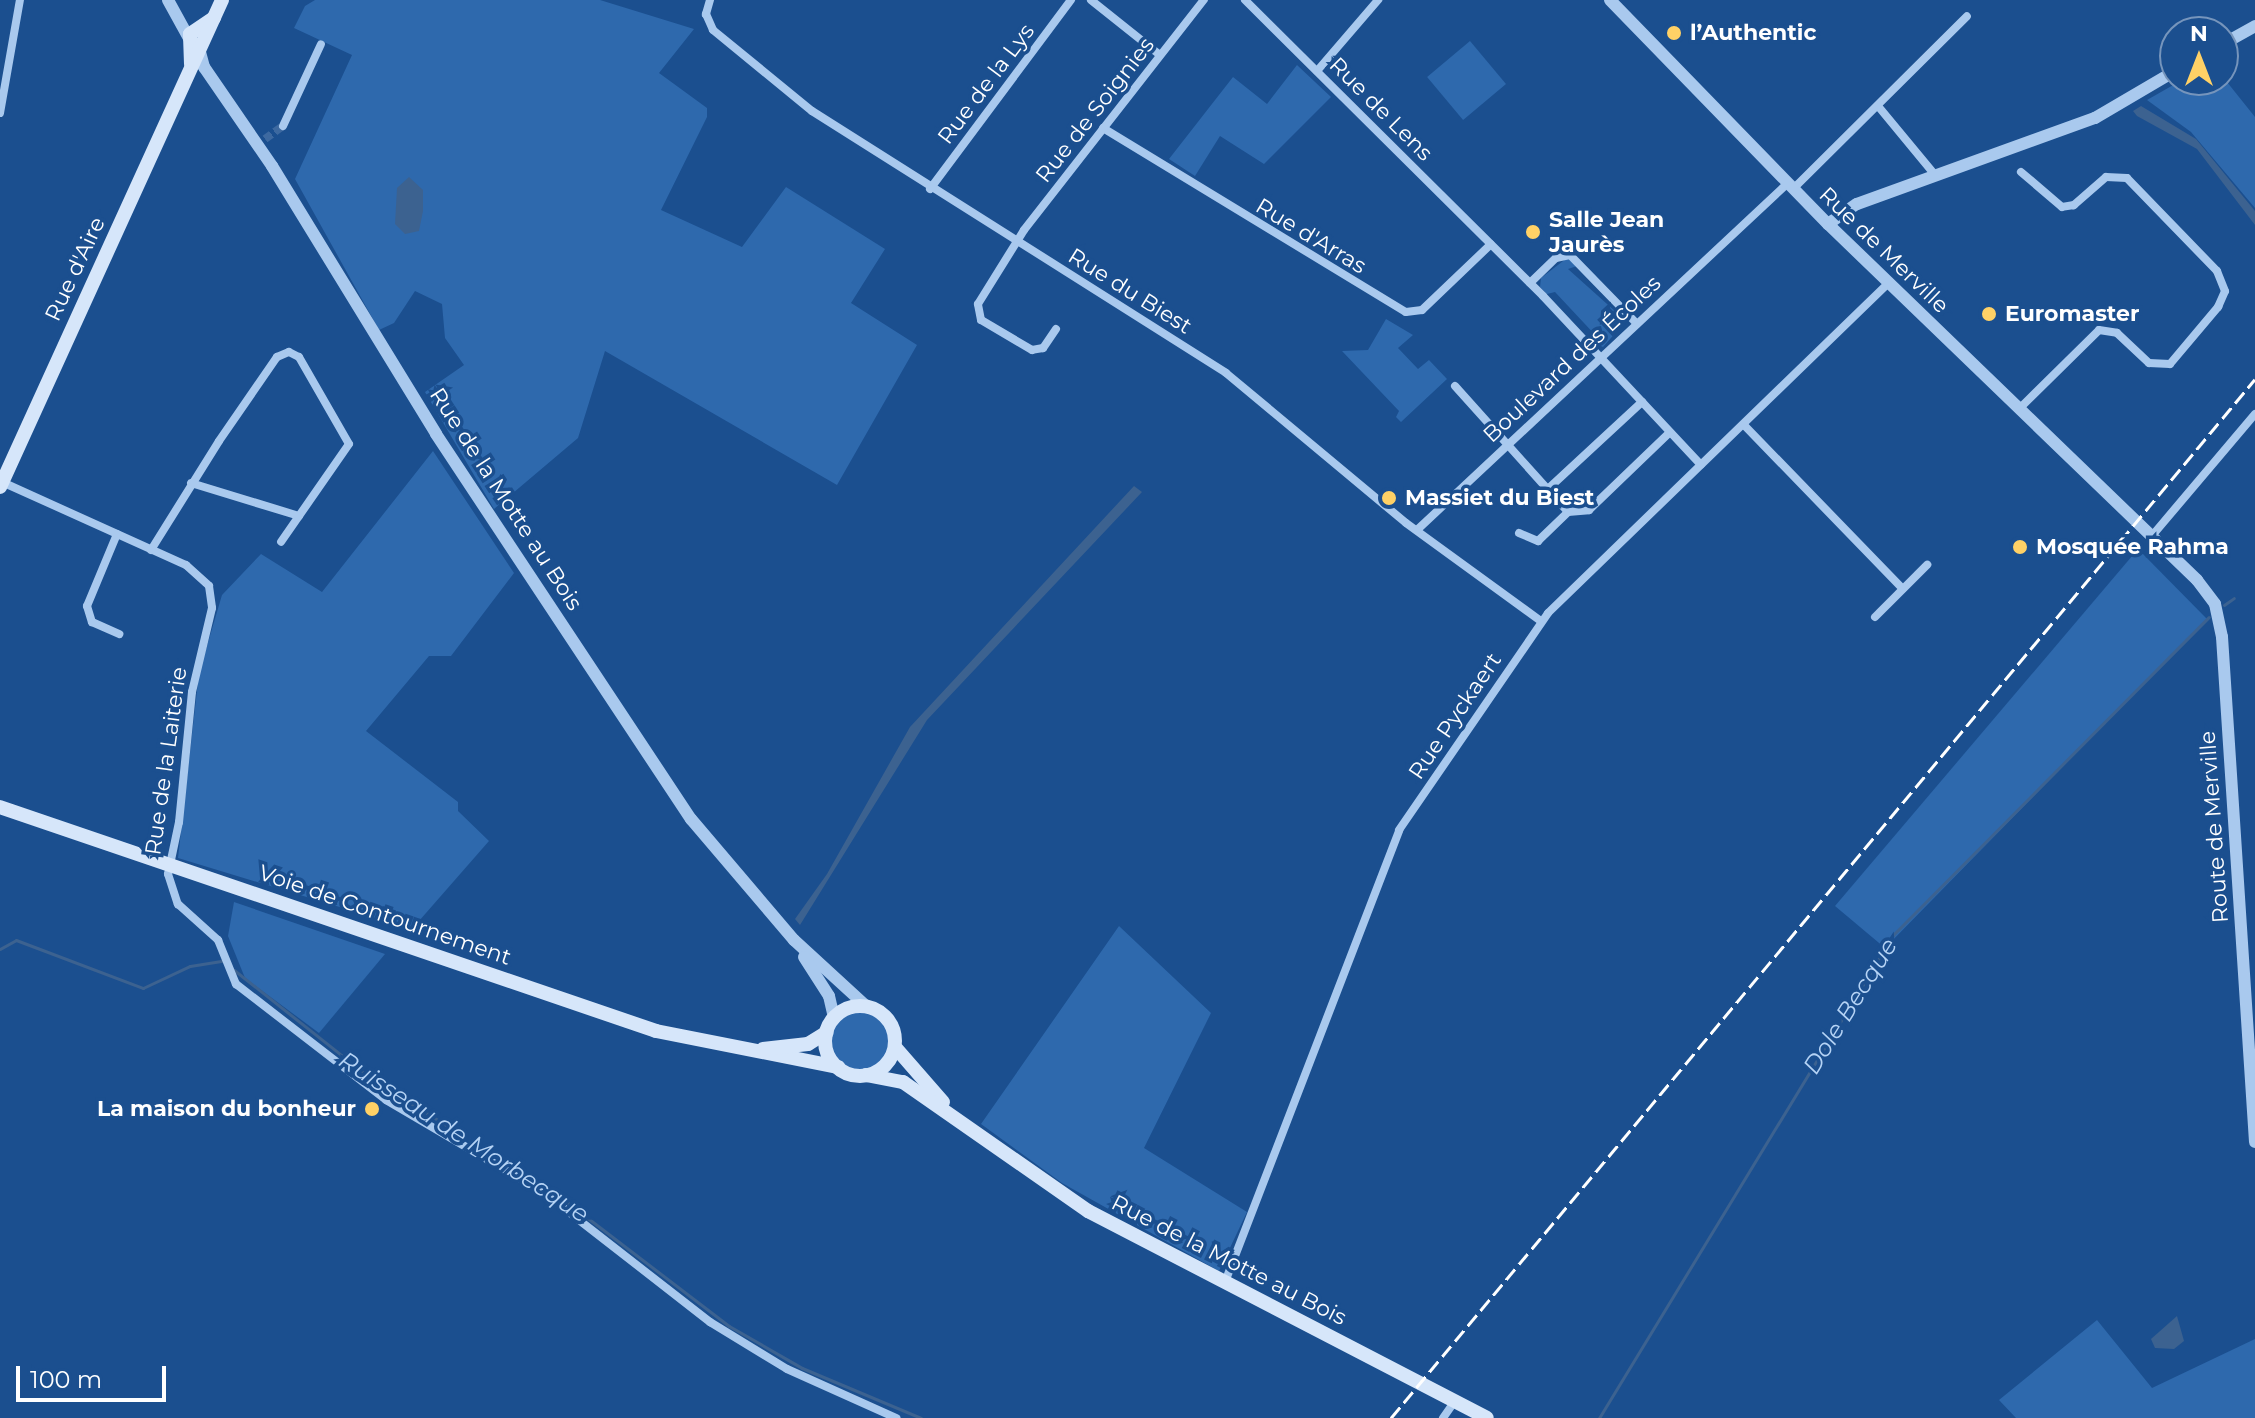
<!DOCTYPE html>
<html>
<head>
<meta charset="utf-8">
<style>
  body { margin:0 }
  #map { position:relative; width:2255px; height:1418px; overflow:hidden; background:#1b4f8f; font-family:Montserrat,sans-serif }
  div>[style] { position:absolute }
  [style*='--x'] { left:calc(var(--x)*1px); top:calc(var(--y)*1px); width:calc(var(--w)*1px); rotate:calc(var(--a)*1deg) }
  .green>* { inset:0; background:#2e69ad; transform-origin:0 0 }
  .round { border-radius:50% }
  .water>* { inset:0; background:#3c6290 }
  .stream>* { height:3px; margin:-1.5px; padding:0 1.5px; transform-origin:1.5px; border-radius:1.5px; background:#3c6290 }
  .minor-tunnel>* { height:8px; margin-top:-4px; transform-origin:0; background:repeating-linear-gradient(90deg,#3d69a0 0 8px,transparent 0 12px) }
  .minor>* { height:8px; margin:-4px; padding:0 4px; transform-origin:4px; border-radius:4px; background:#a9c9ee }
  .tertiary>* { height:12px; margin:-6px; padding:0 6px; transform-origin:6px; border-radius:6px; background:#a9c9ee }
  .secondary>* { height:14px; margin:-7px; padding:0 7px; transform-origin:7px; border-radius:7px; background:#d6e6fa }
  .secondary>.ring { margin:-7px; padding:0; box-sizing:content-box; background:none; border:14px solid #d6e6fa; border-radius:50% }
  .rail>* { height:3px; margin-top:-1.5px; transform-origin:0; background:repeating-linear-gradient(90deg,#fff 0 14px,transparent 0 20px) }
  .dots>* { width:22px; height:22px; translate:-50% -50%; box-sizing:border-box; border:4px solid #1b4f8f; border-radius:50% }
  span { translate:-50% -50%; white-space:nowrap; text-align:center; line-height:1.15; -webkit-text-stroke:7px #1b4f8f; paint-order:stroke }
  .poi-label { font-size:22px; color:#fff; font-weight:700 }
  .left { translate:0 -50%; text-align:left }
  .right { translate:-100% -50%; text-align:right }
  .street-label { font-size:22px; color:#fff }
  .water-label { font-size:24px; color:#b5d3f5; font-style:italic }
  .north { position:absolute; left:2159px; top:16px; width:80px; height:80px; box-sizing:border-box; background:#1b4f8f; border:2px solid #7695bc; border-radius:50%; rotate:0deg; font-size:22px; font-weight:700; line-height:32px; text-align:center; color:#fff }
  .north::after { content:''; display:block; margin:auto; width:28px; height:36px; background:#ffd166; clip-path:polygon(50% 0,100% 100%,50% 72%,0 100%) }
  .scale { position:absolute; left:16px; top:1366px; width:150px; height:36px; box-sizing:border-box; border:4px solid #fff; border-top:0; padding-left:10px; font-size:24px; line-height:28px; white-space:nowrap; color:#fff; -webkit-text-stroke:6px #1b4f8f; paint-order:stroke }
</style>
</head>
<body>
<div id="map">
  <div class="green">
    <i style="clip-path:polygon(315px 0,600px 0,694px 29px,659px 73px,707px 108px,707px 117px,661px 210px,742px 247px,786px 187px,885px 249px,851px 303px,917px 345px,837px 485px,605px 351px,578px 438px,494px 509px,425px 392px,464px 365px,445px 338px,442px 304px,415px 291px,394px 323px,379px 330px,295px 179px,352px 55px,294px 28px,305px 6px)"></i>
    <i style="left:1470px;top:41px;width:56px;height:56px;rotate:50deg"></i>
    <i style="clip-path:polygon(1297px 65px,1331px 97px,1264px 164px,1220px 136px,1195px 176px,1169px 159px,1233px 77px,1267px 104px)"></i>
    <i style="clip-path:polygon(2223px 77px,2255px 117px,2255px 208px,2191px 132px,2147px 100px,2182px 80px)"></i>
    <i style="clip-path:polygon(1567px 258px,1577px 266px,1568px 269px,1626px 321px,1603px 347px,1590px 341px,1598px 338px,1555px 292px,1547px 294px,1540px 287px,1541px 278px)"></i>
    <i style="clip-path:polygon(1386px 319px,1413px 335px,1398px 348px,1418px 369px,1429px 360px,1447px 379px,1401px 422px,1396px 417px,1399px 411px,1342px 351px,1368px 350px)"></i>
    <i style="clip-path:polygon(433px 451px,514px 573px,451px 656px,429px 656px,366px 731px,458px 802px,458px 811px,489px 841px,412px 929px,178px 858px,199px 673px,222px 595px,261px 554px,322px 592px)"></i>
    <i style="clip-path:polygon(2138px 549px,2207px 619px,1885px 948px,1835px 906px)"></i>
    <i style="clip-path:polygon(234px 902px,385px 954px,319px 1033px,245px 978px,228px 936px)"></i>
    <i style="clip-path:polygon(1119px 926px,1211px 1013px,1144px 1148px,1247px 1212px,1219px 1271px,1062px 1183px,981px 1124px)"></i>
    <i class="round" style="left:831px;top:1012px;width:58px;height:58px"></i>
    <i style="clip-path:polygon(2097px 1320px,2152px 1388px,2255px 1339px,2255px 1418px,2016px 1418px,1999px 1400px)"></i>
  </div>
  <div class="water">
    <i style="clip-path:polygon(2141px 106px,2196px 139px,2255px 211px,2255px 225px,2197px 149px,2137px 116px,2133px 111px)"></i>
    <i style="clip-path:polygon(409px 177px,423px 190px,423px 211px,419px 231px,405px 234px,395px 224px,397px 188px)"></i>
    <i style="clip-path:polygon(1134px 486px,1142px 492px,927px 720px,800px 925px,795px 919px,827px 874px,910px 727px)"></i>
    <i style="clip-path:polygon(2177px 1316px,2184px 1341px,2174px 1349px,2155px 1348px,2151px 1339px)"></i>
  </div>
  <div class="stream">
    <i style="--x:2224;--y:605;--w:12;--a:-35"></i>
    <i style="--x:0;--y:949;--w:18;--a:-29"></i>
    <i style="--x:16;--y:940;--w:136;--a:20.7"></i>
    <i style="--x:143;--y:988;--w:52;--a:-25.1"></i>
    <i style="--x:190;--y:966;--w:33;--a:-9"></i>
    <i style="--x:234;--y:970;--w:177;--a:38.4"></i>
    <i style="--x:373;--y:1080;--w:209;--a:31.7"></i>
    <i style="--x:551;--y:1190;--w:224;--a:37.4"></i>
    <i style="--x:729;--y:1326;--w:84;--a:29.9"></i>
    <i style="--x:802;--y:1368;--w:129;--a:22.8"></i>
    <i style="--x:1599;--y:1418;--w:565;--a:-58.67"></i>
    <i style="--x:1893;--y:935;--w:448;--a:-45.2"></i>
  </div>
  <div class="minor-tunnel">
    <i style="--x:265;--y:139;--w:22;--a:-36"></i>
  </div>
  <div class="minor">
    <i style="--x:710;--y:0;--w:15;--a:106"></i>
    <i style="--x:706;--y:14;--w:17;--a:66"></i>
    <i style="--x:713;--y:30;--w:128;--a:39.3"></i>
    <i style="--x:812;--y:111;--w:490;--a:32.3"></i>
    <i style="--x:1226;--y:373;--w:234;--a:39.8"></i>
    <i style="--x:1406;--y:523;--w:167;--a:36"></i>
    <i style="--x:1091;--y:0;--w:88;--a:38.6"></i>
    <i style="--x:1245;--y:0;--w:420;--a:44.8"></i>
    <i style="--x:1543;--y:296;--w:231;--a:46.9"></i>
    <i style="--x:1317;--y:71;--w:94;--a:-49.3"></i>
    <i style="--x:1878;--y:106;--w:89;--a:50.4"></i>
    <i style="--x:0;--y:113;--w:115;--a:-80"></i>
    <i style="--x:283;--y:126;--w:90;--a:-65.1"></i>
    <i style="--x:1103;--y:128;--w:354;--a:31.3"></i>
    <i style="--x:1406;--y:312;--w:16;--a:-7"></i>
    <i style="--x:1422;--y:310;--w:95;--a:-43.7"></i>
    <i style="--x:930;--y:189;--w:236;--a:-53.3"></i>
    <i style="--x:1793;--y:189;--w:245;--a:-44.8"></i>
    <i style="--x:1530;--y:283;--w:36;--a:-44"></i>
    <i style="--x:1556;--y:258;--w:14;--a:-12"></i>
    <i style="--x:1570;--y:255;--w:96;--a:45.8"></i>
    <i style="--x:1056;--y:329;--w:23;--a:124"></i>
    <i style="--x:1043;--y:348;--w:11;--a:170"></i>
    <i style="--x:1032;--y:350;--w:59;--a:-149.5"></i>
    <i style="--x:981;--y:320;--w:16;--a:-101"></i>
    <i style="--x:978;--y:304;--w:87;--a:-58.1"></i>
    <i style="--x:1024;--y:230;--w:292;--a:-52"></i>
    <i style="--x:1455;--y:386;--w:169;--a:48.1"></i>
    <i style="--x:2019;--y:409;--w:112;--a:-44.6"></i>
    <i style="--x:2099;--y:330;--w:18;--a:9"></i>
    <i style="--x:2117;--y:333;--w:44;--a:43.2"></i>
    <i style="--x:2149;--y:363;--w:21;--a:3"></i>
    <i style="--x:2170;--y:364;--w:75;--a:-49.9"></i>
    <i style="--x:2218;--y:307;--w:17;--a:-66"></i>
    <i style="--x:2225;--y:291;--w:22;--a:-112"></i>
    <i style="--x:2217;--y:271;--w:129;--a:-134.1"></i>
    <i style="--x:2127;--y:178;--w:21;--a:-177"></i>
    <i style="--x:2106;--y:177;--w:43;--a:138.8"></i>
    <i style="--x:2074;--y:205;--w:12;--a:171"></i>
    <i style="--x:2062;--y:207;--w:54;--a:-139.5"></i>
    <i style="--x:1744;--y:425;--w:228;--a:45.9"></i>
    <i style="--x:2;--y:482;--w:202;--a:24.3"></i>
    <i style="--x:186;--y:565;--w:31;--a:42"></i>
    <i style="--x:209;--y:586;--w:22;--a:82"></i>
    <i style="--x:212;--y:608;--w:86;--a:103.4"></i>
    <i style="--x:192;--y:692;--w:131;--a:95.7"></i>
    <i style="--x:179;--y:822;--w:53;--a:101.9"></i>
    <i style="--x:168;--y:874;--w:32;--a:72"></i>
    <i style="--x:178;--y:904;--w:54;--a:42"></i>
    <i style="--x:218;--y:940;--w:48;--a:67.8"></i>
    <i style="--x:236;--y:984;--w:190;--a:37.7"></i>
    <i style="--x:386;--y:1100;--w:182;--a:30.4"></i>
    <i style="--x:543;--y:1192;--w:212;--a:37.9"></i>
    <i style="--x:710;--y:1322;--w:90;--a:31.4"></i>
    <i style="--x:787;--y:1369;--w:120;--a:24.2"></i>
    <i style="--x:191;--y:483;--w:113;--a:17"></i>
    <i style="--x:1549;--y:488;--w:127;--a:-42.8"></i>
    <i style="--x:1417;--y:530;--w:508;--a:-43.09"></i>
    <i style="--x:1519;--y:533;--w:21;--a:23"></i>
    <i style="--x:1538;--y:541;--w:42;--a:-44"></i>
    <i style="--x:1568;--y:512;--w:21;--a:-5"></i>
    <i style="--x:1589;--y:510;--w:112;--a:-43.9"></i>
    <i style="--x:117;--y:534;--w:78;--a:112.6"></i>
    <i style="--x:87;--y:606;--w:17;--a:73"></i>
    <i style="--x:92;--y:622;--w:30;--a:24"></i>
    <i style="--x:2151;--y:537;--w:161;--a:-49.8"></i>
    <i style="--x:151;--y:550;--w:128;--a:-58"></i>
    <i style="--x:219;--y:441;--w:102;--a:-55.4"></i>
    <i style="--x:277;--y:357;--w:13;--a:-23"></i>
    <i style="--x:289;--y:352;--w:11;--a:27"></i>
    <i style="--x:299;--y:357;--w:100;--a:60.1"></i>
    <i style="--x:349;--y:444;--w:119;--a:124.8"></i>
    <i style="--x:1875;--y:617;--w:74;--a:-45"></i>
    <i style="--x:1225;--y:1282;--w:484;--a:-68.9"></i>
    <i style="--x:1399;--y:830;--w:263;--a:-55.5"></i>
    <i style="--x:1548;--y:613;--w:474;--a:-44.1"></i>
    <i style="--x:1443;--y:1418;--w:21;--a:-55"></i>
  </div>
  <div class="tertiary">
    <i style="--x:168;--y:0;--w:46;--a:61.2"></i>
    <i style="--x:1610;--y:0;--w:313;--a:45.8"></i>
    <i style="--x:1828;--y:224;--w:513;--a:43.97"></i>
    <i style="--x:2197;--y:580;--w:30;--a:53"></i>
    <i style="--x:2215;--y:604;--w:34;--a:78"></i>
    <i style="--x:2222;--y:637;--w:506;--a:86.26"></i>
    <i style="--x:2223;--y:44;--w:37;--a:-29"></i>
    <i style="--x:200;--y:52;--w:16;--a:75"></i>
    <i style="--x:204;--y:67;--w:120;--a:55.5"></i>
    <i style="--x:272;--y:166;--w:314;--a:58.5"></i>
    <i style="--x:436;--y:434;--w:462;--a:56.5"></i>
    <i style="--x:691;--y:819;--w:159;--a:49.6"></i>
    <i style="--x:794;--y:940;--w:99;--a:42.5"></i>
    <i style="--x:1828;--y:224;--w:35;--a:-35"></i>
    <i style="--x:1857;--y:204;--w:253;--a:-19.9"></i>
    <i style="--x:2095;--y:118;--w:93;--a:-30.4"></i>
    <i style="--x:804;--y:957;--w:46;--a:57.3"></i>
    <i style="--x:829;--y:996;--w:23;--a:77"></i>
  </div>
  <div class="secondary">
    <i style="--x:191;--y:64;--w:30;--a:-92"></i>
    <i style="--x:190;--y:34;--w:29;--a:-34"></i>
    <i style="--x:0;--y:487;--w:535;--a:-65.49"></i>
    <i style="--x:0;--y:807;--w:693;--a:18.85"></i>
    <i style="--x:656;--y:1031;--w:186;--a:11.2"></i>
    <i class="ring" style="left:825px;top:1006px;width:56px;height:56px"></i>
    <i style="--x:895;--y:1047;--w:73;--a:48.9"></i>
    <i style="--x:763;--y:1049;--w:45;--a:-6.3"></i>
    <i style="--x:808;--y:1044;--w:22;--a:-32"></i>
    <i style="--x:866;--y:1075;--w:38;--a:11"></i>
    <i style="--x:903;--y:1082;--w:226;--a:34.9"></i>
    <i style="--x:1088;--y:1211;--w:449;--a:27.4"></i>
  </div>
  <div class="rail">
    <i style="--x:1391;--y:1418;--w:1351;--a:-50.25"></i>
  </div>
  <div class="dots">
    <i style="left:1674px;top:33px;background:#ffd166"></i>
    <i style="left:1533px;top:232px;background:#ffd166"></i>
    <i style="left:1989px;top:314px;background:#ffd166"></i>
    <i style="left:1389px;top:498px;background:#ffd166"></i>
    <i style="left:2020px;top:547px;background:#ffd166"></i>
    <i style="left:372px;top:1109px;background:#ffd166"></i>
  </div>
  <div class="poi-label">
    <span class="left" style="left:1690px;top:33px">l’Authentic</span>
    <span class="left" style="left:1549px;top:232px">Salle Jean<br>Jaurès</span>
    <span class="left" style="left:2005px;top:314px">Euromaster</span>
    <span class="left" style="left:1405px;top:498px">Massiet du Biest</span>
    <span class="left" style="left:2036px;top:547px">Mosquée Rahma</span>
    <span class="right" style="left:356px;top:1109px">La maison du bonheur</span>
  </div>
  <div class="street-label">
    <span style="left:986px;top:84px;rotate:-53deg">Rue de la Lys</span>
    <span style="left:1381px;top:109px;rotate:45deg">Rue de Lens</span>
    <span style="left:1095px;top:110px;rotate:-52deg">Rue de Soignies</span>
    <span style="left:1311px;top:236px;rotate:31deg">Rue d'Arras</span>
    <span style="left:1884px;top:250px;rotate:44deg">Rue de Merville</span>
    <span style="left:75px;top:269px;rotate:-65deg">Rue d'Aire</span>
    <span style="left:1130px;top:291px;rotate:32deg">Rue du Biest</span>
    <span style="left:1572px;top:359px;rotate:-43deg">Boulevard des Écoles</span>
    <span style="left:506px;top:499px;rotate:57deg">Rue de la Motte au Bois</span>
    <span style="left:1455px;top:716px;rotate:-56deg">Rue Pyckaert</span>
    <span style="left:166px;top:761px;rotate:-82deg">Rue de la Laiterie</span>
    <span style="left:2214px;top:827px;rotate:-94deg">Route de Merville</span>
    <span style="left:385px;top:915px;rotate:19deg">Voie de Contournement</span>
    <span style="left:1229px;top:1260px;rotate:27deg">Rue de la Motte au Bois</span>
  </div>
  <div class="water-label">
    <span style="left:1850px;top:1006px;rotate:-58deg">Dole Becque</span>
    <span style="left:464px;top:1137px;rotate:33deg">Ruisseau de Morbecque</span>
  </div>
  <div class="north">N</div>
  <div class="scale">100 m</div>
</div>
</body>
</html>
